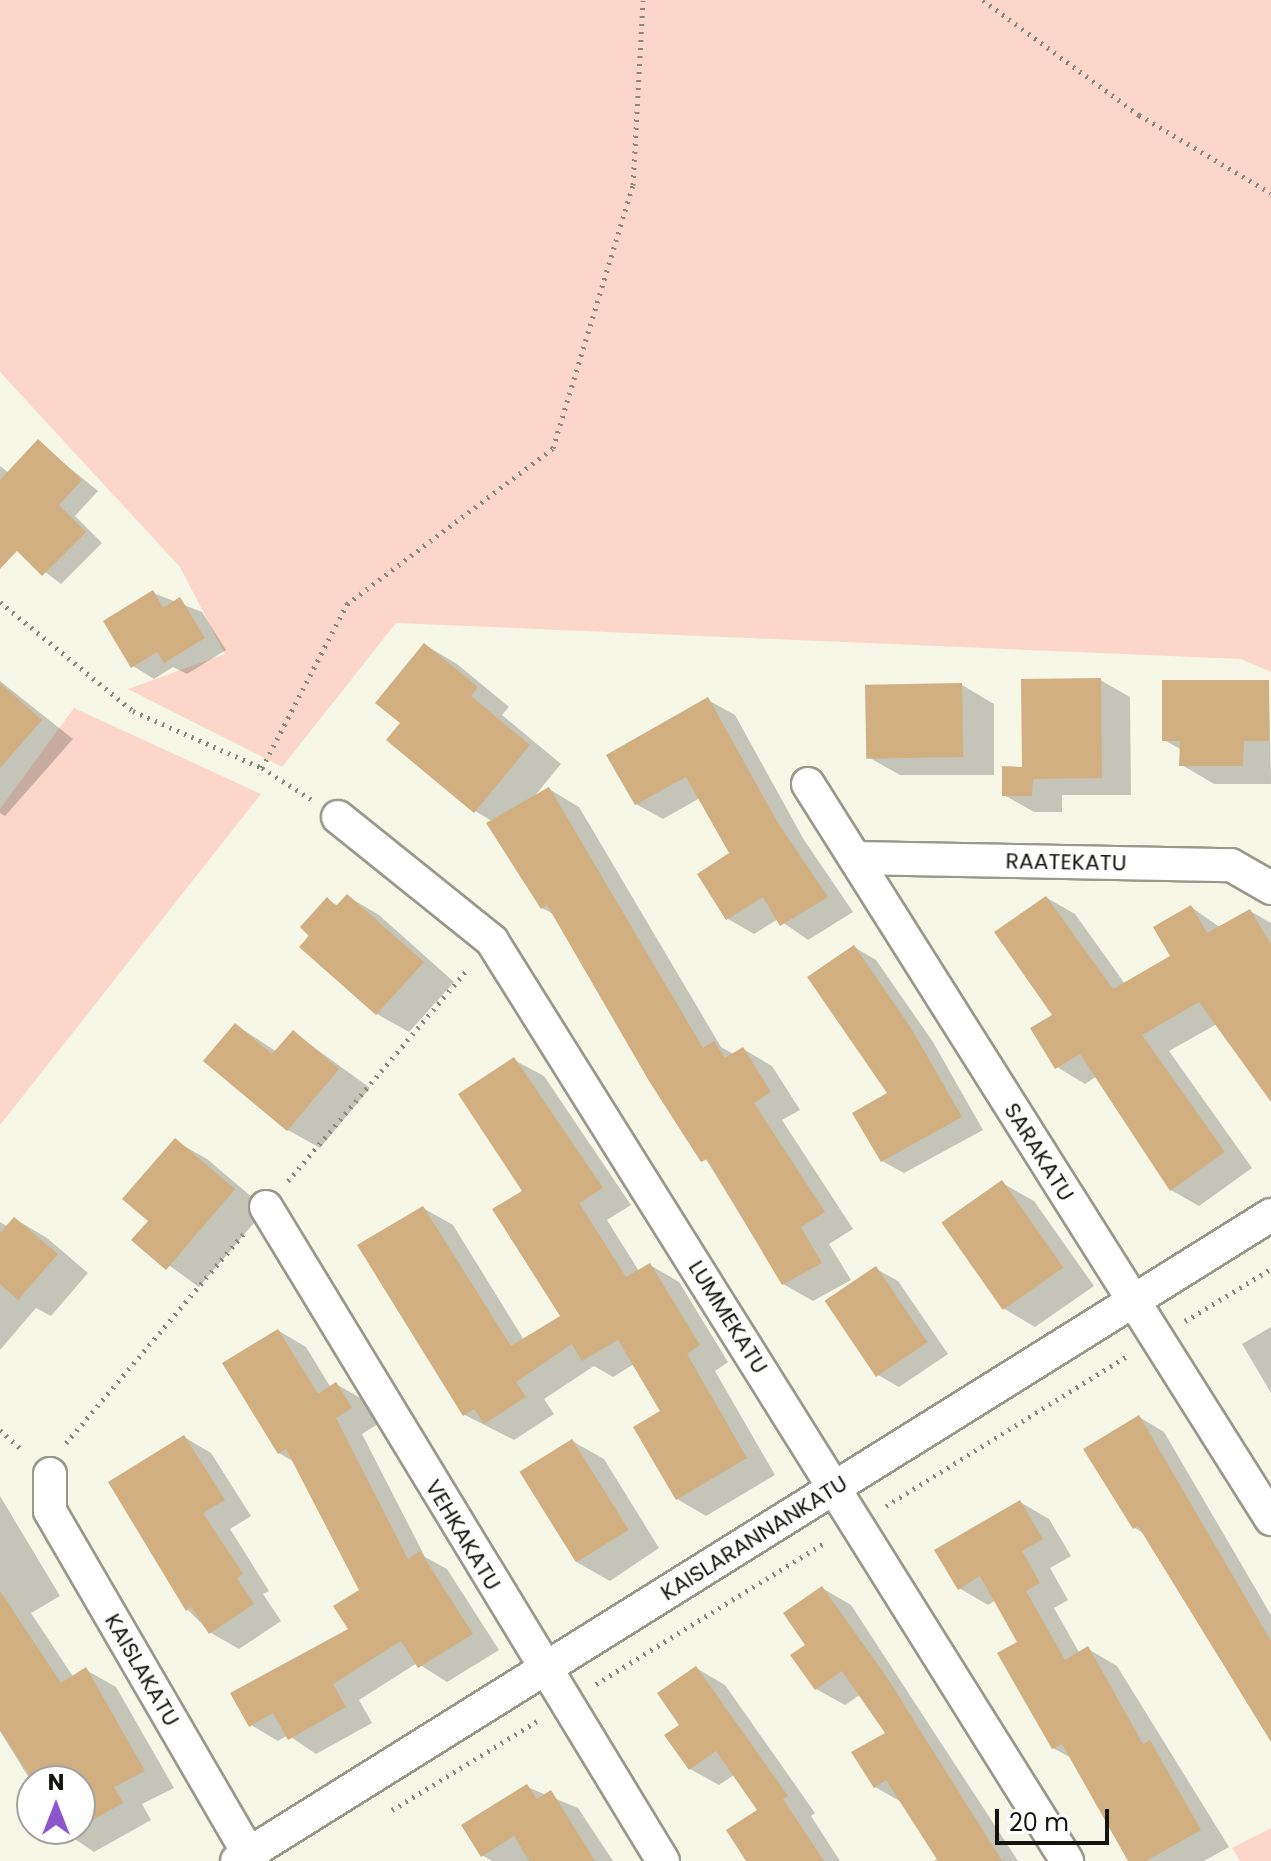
<!DOCTYPE html>
<html>
<head>
<meta charset="utf-8">
<style>
  body { margin:0 }
  #map { position:relative; width:1271px; height:1861px; overflow:hidden; background:#f6f7e7; font-family:Poppins,sans-serif }
  div>[style] { position:absolute }
  [style*='--x'] { left:calc(var(--x)*1px); top:calc(var(--y)*1px); width:calc(var(--w)*1px); rotate:calc(var(--a)*1deg) }
  .green>* { inset:0; background:#fcd7c9 }
  .shadow>* { inset:0; background:#0003 }
  .building>* { inset:0; background:#d1af81; transform-origin:0 0 }
  .path>* { height:5px; margin-top:-2.5px; transform-origin:0; background:repeating-linear-gradient(90deg,#88887d 0 2px,transparent 0 8px) }
  .roads { filter:drop-shadow(2px 0 #98998a) drop-shadow(-2px 0 #98998a) drop-shadow(0 2px #98998a) drop-shadow(0 -2px #98998a) }
  .street>* { height:32px; margin:-16px; padding:0 16px; transform-origin:16px; border-radius:16px; background:#fff }
  span { translate:-50% -50%; white-space:nowrap; text-align:center; line-height:1.15; -webkit-text-stroke:7px #fff; paint-order:stroke }
  .street-label { font-size:22px; color:#14140f }
  .north { position:absolute; left:16px; top:1765px; width:80px; height:80px; box-sizing:border-box; background:#fff; border:2px solid #a1a19f; border-radius:50%; rotate:0deg; font-size:22px; font-weight:700; line-height:32px; text-align:center; color:#14140f }
  .north::after { content:''; display:block; margin:auto; width:28px; height:36px; background:#8f55cc; clip-path:polygon(50% 0,100% 100%,50% 72%,0 100%) }
  .scale { position:absolute; left:995px; top:1809px; width:114px; height:36px; box-sizing:border-box; border:4px solid #14140f; border-top:0; padding-left:10px; font-size:24px; line-height:28px; white-space:nowrap; color:#14140f; -webkit-text-stroke:6px #fff; paint-order:stroke }
</style>
</head>
<body>
<div id="map">
  <div class="green">
    <i style="clip-path:polygon(0 0,1271px 0,1271px 672px,1241px 659px,396px 623px,282px 767px,128px 689px,225px 654px,180px 567px,0 372px)"></i>
    <i style="clip-path:polygon(74px 708px,261px 794px,0 1125px,0 809px)"></i>
    <i style="clip-path:polygon(1271px 1828px,1271px 1861px,1240px 1861px,1232px 1848px)"></i>
  </div>
  <div class="shadow">
    <i style="clip-path:polygon(38px 442px,98px 491px,75px 516px,102px 543px,61px 584px,0 537px,0 466px,9px 473px)"></i>
    <i style="clip-path:polygon(153px 593px,202px 612px,226px 650px,187px 674px,173px 667px,154px 679px,133px 666px)"></i>
    <i style="clip-path:polygon(425px 645px,457px 664px,509px 707px,502px 715px,561px 764px,533px 798px,549px 789px,579px 807px,721px 1047px,735px 1055px,743px 1049px,772px 1066px,800px 1110px,782px 1120px,853px 1229px,829px 1244px,851px 1280px,813px 1301px,783px 1284px,555px 915px,542px 908px,492px 821px,475px 811px,403px 723px)"></i>
    <i style="clip-path:polygon(1100px 680px,1130px 697px,1131px 795px,1062px 795px,1062px 812px,1034px 812px,1004px 795px)"></i>
    <i style="clip-path:polygon(0 681px,73px 739px,5px 816px,0 813px)"></i>
    <i style="clip-path:polygon(1269px 682px,1271px 784px,1214px 784px,1182px 765px,1182px 750px,1164px 740px)"></i>
    <i style="clip-path:polygon(962px 685px,994px 704px,994px 775px,900px 775px,868px 757px)"></i>
    <i style="clip-path:polygon(708px 700px,735px 715px,804px 840px,853px 912px,808px 940px,778px 919px,754px 934px,728px 919px,732px 854px,700px 798px,663px 819px,636px 804px)"></i>
    <i style="clip-path:polygon(347px 896px,379px 915px,454px 982px,409px 1032px,377px 1014px,302px 947px,327px 900px,339px 906px)"></i>
    <i style="clip-path:polygon(1047px 898px,1075px 914px,1125px 984px,1172px 956px,1191px 907px,1221px 928px,1250px 911px,1271px 923px,1271px 1099px,1217px 1024px,1169px 1051px,1252px 1168px,1199px 1206px,1171px 1190px,1097px 1076px,1085px 1084px,1057px 1067px)"></i>
    <i style="clip-path:polygon(854px 947px,876px 960px,933px 1042px,983px 1130px,904px 1173px,882px 1161px,890px 1094px)"></i>
    <i style="clip-path:polygon(236px 1025px,277px 1052px,293px 1032px,370px 1088px,320px 1148px,288px 1130px)"></i>
    <i style="clip-path:polygon(514px 1060px,544px 1076px,631px 1205px,607px 1220px,639px 1271px,650px 1265px,679px 1282px,728px 1362px,715px 1371px,775px 1475px,706px 1516px,677px 1499px,663px 1412px,634px 1364px,613px 1377px,594px 1366px,544px 1399px,554px 1414px,514px 1440px,465px 1415px,423px 1208px,453px 1225px,524px 1340px,563px 1317px,524px 1191px)"></i>
    <i style="clip-path:polygon(175px 1141px,207px 1159px,266px 1209px,199px 1287px,134px 1240px,150px 1221px)"></i>
    <i style="clip-path:polygon(1002px 1183px,1034px 1201px,1094px 1286px,1035px 1327px,1003px 1308px)"></i>
    <i style="clip-path:polygon(15px 1219px,47px 1238px,88px 1273px,51px 1316px,36px 1308px,0 1350px,0 1222px,8px 1227px)"></i>
    <i style="clip-path:polygon(876px 1269px,898px 1281px,948px 1354px,899px 1387px,878px 1375px)"></i>
    <i style="clip-path:polygon(1271px 1327px,1271px 1393px,1242px 1344px)"></i>
    <i style="clip-path:polygon(279px 1331px,306px 1347px,331px 1388px,336px 1384px,364px 1400px,378px 1424px,362px 1434px,425px 1557px,447px 1569px,499px 1650px,447px 1682px,417px 1663px,359px 1700px,372px 1723px,316px 1754px,288px 1735px,278px 1741px,251px 1725px,351px 1629px,361px 1591px,294px 1462px,279px 1453px)"></i>
    <i style="clip-path:polygon(1139px 1417px,1164px 1432px,1271px 1615px,1271px 1735px,1145px 1534px,1135px 1528px)"></i>
    <i style="clip-path:polygon(184px 1437px,211px 1453px,251px 1516px,230px 1529px,269px 1591px,263px 1594px,281px 1621px,239px 1649px,211px 1633px,187px 1609px)"></i>
    <i style="clip-path:polygon(572px 1441px,604px 1459px,659px 1548px,610px 1581px,578px 1563px)"></i>
    <i style="clip-path:polygon(0 1496px,60px 1596px,31px 1613px,74px 1678px,86px 1670px,116px 1687px,174px 1788px,142px 1804px,151px 1820px,94px 1852px,60px 1829px,80px 1829px,80px 1781px,32px 1783px,0 1731px)"></i>
    <i style="clip-path:polygon(1020px 1502px,1049px 1519px,1071px 1556px,1050px 1568px,1068px 1600px,1054px 1608px,1080px 1654px,1088px 1649px,1117px 1666px,1229px 1847px,1204px 1861px,1130px 1861px,1073px 1759px,1053px 1748px,1020px 1643px,996px 1600px,988px 1605px,959px 1588px)"></i>
    <i style="clip-path:polygon(822px 1588px,851px 1605px,1018px 1861px,934px 1861px,938px 1858px,903px 1803px,875px 1787px,888px 1733px,861px 1694px,845px 1705px,816px 1689px,808px 1645px)"></i>
    <i style="clip-path:polygon(696px 1668px,725px 1685px,815px 1813px,811px 1816px,840px 1861px,748px 1861px,759px 1811px,734px 1775px,719px 1785px,690px 1769px,682px 1725px)"></i>
    <i style="clip-path:polygon(527px 1787px,578px 1808px,613px 1861px,492px 1861px,482px 1855px)"></i>
  </div>
  <div class="building">
    <i style="clip-path:polygon(38px 439px,82px 480px,59px 505px,86px 532px,42px 576px,17px 551px,0 569px,0 480px)"></i>
    <i style="clip-path:polygon(153px 590px,163px 608px,180px 597px,205px 638px,164px 663px,157px 652px,131px 668px,103px 621px)"></i>
    <i style="clip-path:polygon(424px 643px,478px 687px,471px 696px,530px 745px,474px 813px,386px 740px,400px 723px,375px 703px)"></i>
    <i style="clip-path:polygon(1101px 678px,1102px 778px,1033px 779px,1032px 796px,1002px 796px,1002px 766px,1022px 767px,1021px 679px)"></i>
    <i style="clip-path:polygon(1162px 680px,1269px 680px,1269px 741px,1244px 741px,1243px 766px,1179px 766px,1180px 741px,1162px 741px)"></i>
    <i style="clip-path:polygon(0 683px,42px 720px,0 768px)"></i>
    <i style="left:962px;top:683px;width:74px;height:97px;rotate:89deg"></i>
    <i style="clip-path:polygon(708px 697px,778px 823px,828px 897px,780px 926px,763px 897px,726px 920px,697px 874px,729px 853px,686px 777px,635px 805px,606px 755px)"></i>
    <i style="clip-path:polygon(549px 787px,703px 1048px,714px 1041px,725px 1058px,743px 1047px,771px 1092px,754px 1103px,825px 1212px,801px 1227px,822px 1263px,782px 1285px,707px 1159px,701px 1162px,649px 1081px,547px 905px,541px 909px,486px 823px)"></i>
    <i style="clip-path:polygon(347px 894px,424px 962px,376px 1015px,299px 947px,309px 936px,300px 927px,327px 897px,336px 906px)"></i>
    <i style="clip-path:polygon(1046px 896px,1113px 989px,1170px 956px,1153px 927px,1191px 905px,1207px 933px,1250px 909px,1271px 944px,1271px 1102px,1199px 1002px,1142px 1035px,1225px 1152px,1170px 1191px,1080px 1054px,1055px 1069px,1030px 1028px,1052px 1015px,994px 932px)"></i>
    <i style="clip-path:polygon(854px 945px,911px 1028px,962px 1117px,881px 1162px,852px 1113px,887px 1093px,807px 977px)"></i>
    <i style="clip-path:polygon(235px 1023px,272px 1054px,293px 1030px,339px 1069px,287px 1131px,203px 1061px)"></i>
    <i style="clip-path:polygon(514px 1057px,603px 1188px,579px 1203px,626px 1277px,650px 1263px,700px 1345px,687px 1354px,747px 1458px,676px 1500px,633px 1427px,660px 1411px,618px 1340px,582px 1361px,572px 1344px,516px 1382px,526px 1397px,484px 1424px,474px 1409px,463px 1416px,357px 1245px,423px 1206px,511px 1346px,560px 1316px,492px 1209px,522px 1191px,458px 1094px)"></i>
    <i style="clip-path:polygon(175px 1138px,235px 1189px,166px 1270px,131px 1240px,148px 1221px,122px 1199px)"></i>
    <i style="left:1002px;top:1180px;width:107px;height:74px;rotate:55deg"></i>
    <i style="clip-path:polygon(14px 1217px,58px 1254px,18px 1300px,0 1284px,0 1233px)"></i>
    <i style="left:876px;top:1266px;width:92px;height:62px;rotate:56deg"></i>
    <i style="clip-path:polygon(278px 1329px,318px 1394px,336px 1382px,352px 1408px,336px 1418px,408px 1559px,420px 1551px,473px 1634px,418px 1668px,401px 1641px,333px 1684px,346px 1707px,288px 1740px,273px 1713px,249px 1727px,230px 1693px,348px 1629px,333px 1606px,359px 1590px,286px 1449px,278px 1454px,222px 1363px)"></i>
    <i style="clip-path:polygon(1139px 1415px,1271px 1641px,1271px 1742px,1138px 1526px,1133px 1529px,1083px 1449px)"></i>
    <i style="clip-path:polygon(184px 1435px,225px 1500px,203px 1513px,243px 1574px,237px 1578px,254px 1604px,209px 1634px,191px 1607px,186px 1611px,108px 1482px)"></i>
    <i style="left:572px;top:1439px;width:107px;height:62px;rotate:58deg"></i>
    <i style="clip-path:polygon(1020px 1500px,1043px 1539px,1022px 1551px,1040px 1583px,1026px 1591px,1065px 1660px,1088px 1646px,1143px 1744px,1150px 1740px,1201px 1830px,1146px 1861px,1128px 1861px,1062px 1744px,1052px 1749px,997px 1653px,1017px 1642px,980px 1576px,958px 1590px,934px 1550px)"></i>
    <i style="clip-path:polygon(822px 1586px,888px 1679px,1002px 1861px,938px 1861px,886px 1780px,874px 1788px,851px 1752px,885px 1733px,842px 1671px,815px 1690px,790px 1655px,805px 1645px,783px 1613px)"></i>
    <i style="clip-path:polygon(0 1591px,61px 1683px,86px 1667px,145px 1771px,114px 1787px,123px 1803px,80px 1827px,80px 1781px,33px 1781px,0 1730px)"></i>
    <i style="clip-path:polygon(696px 1666px,788px 1796px,783px 1799px,824px 1861px,746px 1861px,726px 1830px,757px 1810px,716px 1751px,689px 1770px,664px 1735px,679px 1725px,657px 1693px)"></i>
    <i style="clip-path:polygon(527px 1784px,537px 1799px,551px 1790px,595px 1861px,529px 1861px,514px 1836px,481px 1857px,461px 1825px)"></i>
  </div>
  <div class="path">
    <i style="--x:983;--y:0;--w:194;--a:36.4"></i>
    <i style="--x:1139;--y:115;--w:153;--a:30.6"></i>
    <i style="--x:0;--y:602;--w:172;--a:39.3"></i>
    <i style="--x:133;--y:711;--w:141;--a:23.8"></i>
    <i style="--x:262;--y:768;--w:58;--a:32.3"></i>
    <i style="--x:262;--y:768;--w:185;--a:-62.6"></i>
    <i style="--x:347;--y:604;--w:258;--a:-37.1"></i>
    <i style="--x:553;--y:448;--w:275;--a:-73.1"></i>
    <i style="--x:633;--y:185;--w:185;--a:-86.9"></i>
    <i style="--x:288;--y:1181;--w:278;--a:-49.7"></i>
    <i style="--x:1185;--y:1321;--w:100;--a:-31.2"></i>
    <i style="--x:0;--y:1430;--w:31;--a:42"></i>
    <i style="--x:66;--y:1443;--w:274;--a:-49.7"></i>
    <i style="--x:886;--y:1506;--w:286;--a:-31.9"></i>
    <i style="--x:596;--y:1684;--w:270;--a:-31.7"></i>
    <i style="--x:392;--y:1810;--w:170;--a:-31.5"></i>
  </div>
  <div class="roads">
    <div class="street">
      <i style="--x:808;--y:784;--w:869;--a:57.79"></i>
      <i style="--x:338;--y:817;--w:198;--a:38.8"></i>
      <i style="--x:492;--y:941;--w:1085;--a:57.99"></i>
      <i style="--x:855;--y:858;--w:376;--a:1.1"></i>
      <i style="--x:1231;--y:865;--w:46;--a:29.9"></i>
      <i style="--x:266;--y:1207;--w:765;--a:58.74"></i>
      <i style="--x:50;--y:1474;--w:37;--a:90"></i>
      <i style="--x:50;--y:1511;--w:405;--a:59.9"></i>
      <i style="--x:237;--y:1861;--w:1219;--a:-32"></i>
    </div>
  </div>
  <div class="street-label">
    <span style="left:1066px;top:862px;rotate:1deg">RAATEKATU</span>
    <span style="left:1039px;top:1152px;rotate:58deg">SARAKATU</span>
    <span style="left:728px;top:1317px;rotate:58deg">LUMMEKATU</span>
    <span style="left:463px;top:1535px;rotate:59deg">VEHKAKATU</span>
    <span style="left:754px;top:1538px;rotate:-32deg">KAISLARANNANKATU</span>
    <span style="left:142px;top:1670px;rotate:60deg">KAISLAKATU</span>
  </div>
  <div class="north">N</div>
  <div class="scale">20 m</div>
</div>
</body>
</html>
